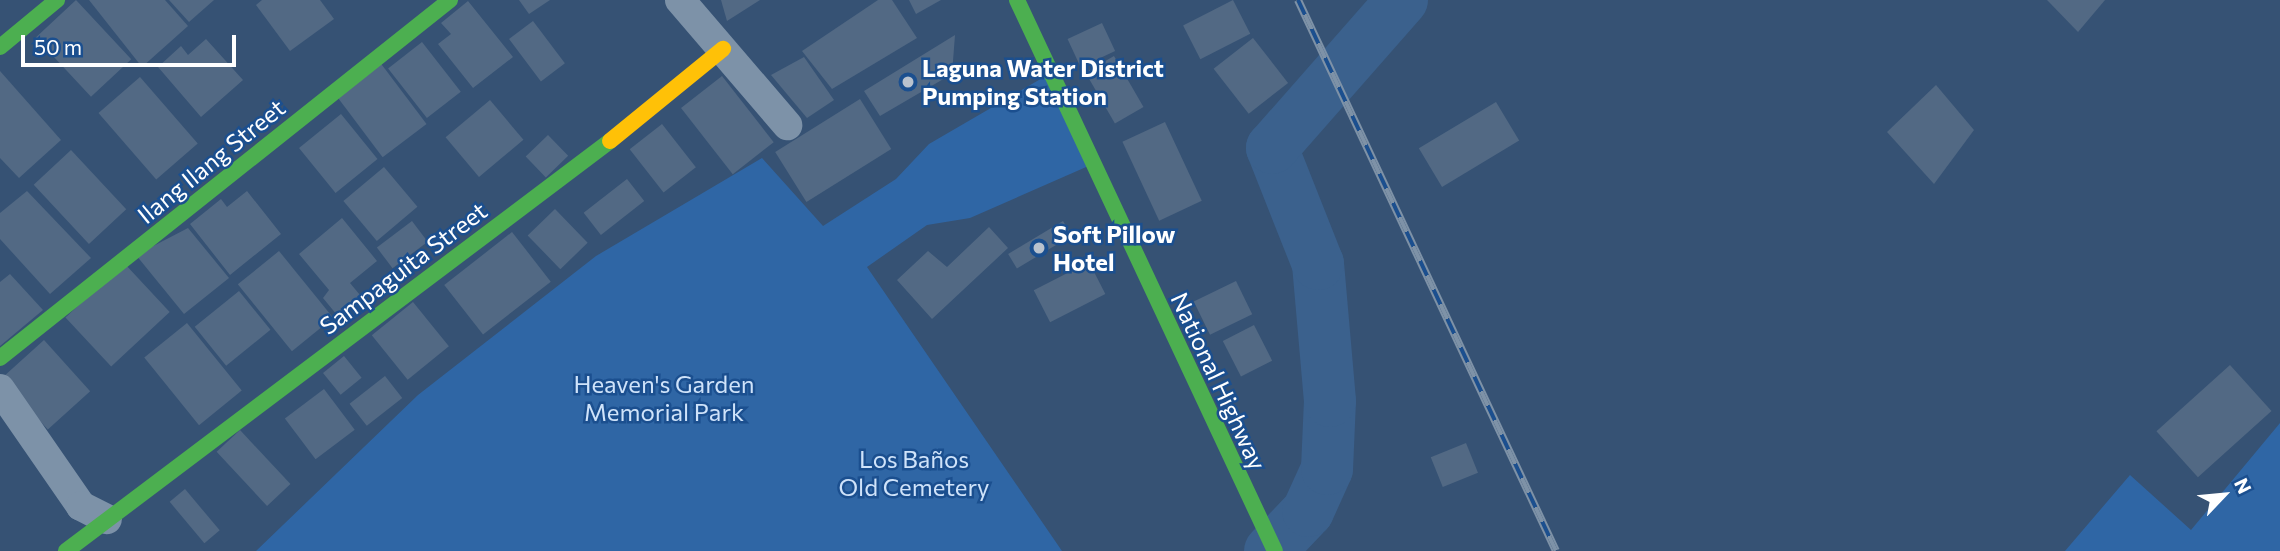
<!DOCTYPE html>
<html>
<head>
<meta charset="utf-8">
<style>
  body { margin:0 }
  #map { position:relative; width:2280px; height:551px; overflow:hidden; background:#365274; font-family:Commissioner,sans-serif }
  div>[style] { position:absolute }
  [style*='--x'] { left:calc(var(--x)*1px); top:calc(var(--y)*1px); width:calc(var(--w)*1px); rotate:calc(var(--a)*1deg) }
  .green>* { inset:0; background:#2f66a5 }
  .river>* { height:52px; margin:-26px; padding:0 26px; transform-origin:26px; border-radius:26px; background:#3b618d }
  .building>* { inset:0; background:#526984; transform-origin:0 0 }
  .street>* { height:30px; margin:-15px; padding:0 15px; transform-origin:15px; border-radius:15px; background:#7d92a8 }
  .fast>* { height:16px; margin:-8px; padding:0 8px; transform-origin:8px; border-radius:8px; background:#4caf50 }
  .slow>* { height:16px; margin:-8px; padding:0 8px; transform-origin:8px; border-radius:8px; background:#ffc107 }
  .rail>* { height:8px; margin-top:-4px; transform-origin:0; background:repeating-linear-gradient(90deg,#1b4f8f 0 16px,#7e92a7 0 32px); box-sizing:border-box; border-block:2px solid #7e92a7 }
  .dots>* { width:19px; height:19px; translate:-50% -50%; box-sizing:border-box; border:4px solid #1b4f8f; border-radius:50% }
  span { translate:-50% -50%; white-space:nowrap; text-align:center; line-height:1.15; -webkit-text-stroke:5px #1b4f8f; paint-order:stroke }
  .poi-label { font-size:24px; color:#fff; font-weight:700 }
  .left { translate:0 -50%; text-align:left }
  .street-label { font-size:24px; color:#fff }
  .park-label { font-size:24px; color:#cfe3fa }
  .north { position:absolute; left:2189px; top:460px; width:70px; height:70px; -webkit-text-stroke:5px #1b4f8f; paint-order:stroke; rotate:64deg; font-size:19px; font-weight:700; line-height:28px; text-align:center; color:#fff }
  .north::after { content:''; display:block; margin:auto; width:24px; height:32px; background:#fff; clip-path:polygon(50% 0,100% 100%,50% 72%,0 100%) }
  .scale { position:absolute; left:21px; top:35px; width:215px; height:32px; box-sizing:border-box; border:4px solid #fff; border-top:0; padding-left:9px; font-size:21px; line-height:24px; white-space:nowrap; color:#fff; -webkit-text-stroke:5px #1b4f8f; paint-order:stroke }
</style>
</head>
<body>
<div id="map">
  <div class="green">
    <i style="clip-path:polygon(1051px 73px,1093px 164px,970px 218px,927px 225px,867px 267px,1062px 551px,256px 551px,418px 395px,596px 256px,762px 158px,823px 226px,896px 179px,929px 144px)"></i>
    <i style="clip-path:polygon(2280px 423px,2280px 551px,2065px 551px,2130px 475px,2191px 530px)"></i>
  </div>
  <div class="river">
    <i style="--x:1270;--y:551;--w:55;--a:-46.5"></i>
    <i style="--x:1308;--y:511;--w:46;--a:-65.7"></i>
    <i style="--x:1327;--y:469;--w:68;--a:-87.5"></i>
    <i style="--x:1330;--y:401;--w:138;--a:-95"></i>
    <i style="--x:1318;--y:264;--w:125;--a:-111.6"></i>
    <i style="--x:1272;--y:148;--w:197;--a:-48.7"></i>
  </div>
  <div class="building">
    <i style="left:76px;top:0;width:81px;height:55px;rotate:47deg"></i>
    <i style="clip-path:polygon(89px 0,165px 0,188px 26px,142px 67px)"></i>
    <i style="clip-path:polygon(169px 0,214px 0,189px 22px)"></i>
    <i style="clip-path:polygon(262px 0,320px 0,334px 19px,290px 51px,256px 5px)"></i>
    <i style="clip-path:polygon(519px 0,550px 0,529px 14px)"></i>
    <i style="clip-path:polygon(721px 0,760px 0,727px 21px)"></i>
    <i style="clip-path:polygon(878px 0,892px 0,917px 38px,832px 89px,802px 51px)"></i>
    <i style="clip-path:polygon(909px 0,941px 0,916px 14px)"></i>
    <i style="left:1233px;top:0;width:38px;height:56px;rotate:63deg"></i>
    <i style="clip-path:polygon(2047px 0,2105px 0,2078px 32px)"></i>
    <i style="clip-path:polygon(468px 1px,513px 57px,473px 88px,438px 44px,451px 34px,441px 23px)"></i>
    <i style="left:533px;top:21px;width:53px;height:30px;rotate:53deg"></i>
    <i style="left:1102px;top:23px;width:31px;height:38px;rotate:65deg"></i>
    <i style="clip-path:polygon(955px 35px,952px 74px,880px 116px,864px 91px)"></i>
    <i style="left:1253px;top:38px;width:57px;height:50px;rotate:52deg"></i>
    <i style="clip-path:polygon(206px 39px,243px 80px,201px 117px,158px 67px,181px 46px,188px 55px)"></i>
    <i style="left:422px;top:42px;width:63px;height:43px;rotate:52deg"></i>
    <i style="left:1114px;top:56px;width:59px;height:33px;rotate:60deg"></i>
    <i style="clip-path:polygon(804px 57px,834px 100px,807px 118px,771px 75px)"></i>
    <i style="left:379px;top:61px;width:79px;height:55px;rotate:53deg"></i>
    <i style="clip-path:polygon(0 71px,61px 140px,19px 178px,0 158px)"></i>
    <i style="left:722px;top:76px;width:84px;height:52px;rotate:52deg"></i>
    <i style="left:140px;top:77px;width:88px;height:55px;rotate:49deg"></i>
    <i style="clip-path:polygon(1936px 85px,1974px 130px,1934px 184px,1887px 132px)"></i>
    <i style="left:860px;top:99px;width:59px;height:100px;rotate:58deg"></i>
    <i style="left:490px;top:100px;width:52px;height:58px;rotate:50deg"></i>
    <i style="left:1496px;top:102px;width:45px;height:90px;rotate:59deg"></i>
    <i style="left:341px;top:114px;width:58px;height:54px;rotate:51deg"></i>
    <i style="left:1165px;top:122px;width:87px;height:47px;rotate:65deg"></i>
    <i style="left:662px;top:124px;width:55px;height:41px;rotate:52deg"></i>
    <i style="left:548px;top:135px;width:29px;height:31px;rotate:46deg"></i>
    <i style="left:71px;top:150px;width:81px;height:51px;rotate:47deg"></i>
    <i style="left:384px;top:167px;width:52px;height:53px;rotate:50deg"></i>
    <i style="left:627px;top:179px;width:28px;height:55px;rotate:52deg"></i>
    <i style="clip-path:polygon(27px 191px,91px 258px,50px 294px,0 239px,0 213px)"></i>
    <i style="clip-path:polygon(247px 191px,281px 234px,230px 275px,190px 224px,221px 199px,227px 207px)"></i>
    <i style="left:555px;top:209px;width:47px;height:38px;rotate:46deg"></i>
    <i style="clip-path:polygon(342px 218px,377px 261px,350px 283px,360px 295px,337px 315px,323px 298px,329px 290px,299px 254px)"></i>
    <i style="left:412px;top:221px;width:26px;height:44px;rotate:53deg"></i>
    <i style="left:1063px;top:221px;width:17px;height:64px;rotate:59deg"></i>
    <i style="clip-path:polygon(989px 227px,1008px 248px,932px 319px,897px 280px,928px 251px,947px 267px)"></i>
    <i style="clip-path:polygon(188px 228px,229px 278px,184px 314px,136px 255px)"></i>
    <i style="left:512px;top:232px;width:63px;height:86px;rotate:52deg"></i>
    <i style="left:279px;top:251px;width:86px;height:53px;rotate:51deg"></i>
    <i style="left:1089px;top:262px;width:36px;height:62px;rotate:63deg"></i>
    <i style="left:124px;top:263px;width:67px;height:80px;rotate:47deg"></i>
    <i style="clip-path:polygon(10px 274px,43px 310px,0 346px,0 282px)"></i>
    <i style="left:1236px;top:281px;width:37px;height:47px;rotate:64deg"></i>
    <i style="left:239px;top:291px;width:50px;height:57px;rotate:51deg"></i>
    <i style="left:413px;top:302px;width:57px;height:53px;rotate:51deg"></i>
    <i style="left:187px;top:323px;width:87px;height:55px;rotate:51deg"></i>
    <i style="left:1254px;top:325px;width:40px;height:35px;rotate:63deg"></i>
    <i style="left:44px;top:340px;width:69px;height:57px;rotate:48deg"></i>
    <i style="left:344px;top:356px;width:28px;height:27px;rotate:51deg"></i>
    <i style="left:2230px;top:365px;width:62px;height:99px;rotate:48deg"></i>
    <i style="left:385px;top:376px;width:28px;height:45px;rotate:52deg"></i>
    <i style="left:324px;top:389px;width:51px;height:49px;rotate:53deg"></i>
    <i style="left:240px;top:430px;width:74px;height:32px;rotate:47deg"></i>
    <i style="left:1466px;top:443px;width:32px;height:38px;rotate:68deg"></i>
    <i style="left:185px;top:489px;width:54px;height:20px;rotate:50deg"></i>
  </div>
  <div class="street">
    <i style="--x:680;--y:0;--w:165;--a:49.4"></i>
    <i style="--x:0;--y:389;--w:142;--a:55.3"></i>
    <i style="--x:81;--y:506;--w:29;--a:27"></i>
  </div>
  <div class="fast">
    <i style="--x:1017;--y:0;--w:608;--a:64.91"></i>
    <i style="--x:0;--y:47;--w:74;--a:-39.5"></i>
    <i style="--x:0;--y:358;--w:575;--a:-38.5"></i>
    <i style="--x:66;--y:551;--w:681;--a:-37"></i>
  </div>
  <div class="slow">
    <i style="--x:610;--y:141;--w:146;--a:-39.2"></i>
  </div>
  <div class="rail">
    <i style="--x:1298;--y:0;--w:608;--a:64.91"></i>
  </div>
  <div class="dots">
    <i style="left:908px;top:82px;background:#b9c2ce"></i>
    <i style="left:1039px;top:248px;background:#b9c2ce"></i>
  </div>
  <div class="poi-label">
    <span class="left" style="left:922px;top:82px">Laguna Water District<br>Pumping Station</span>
    <span class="left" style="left:1053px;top:248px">Soft Pillow<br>Hotel</span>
  </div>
  <div class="street-label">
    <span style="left:211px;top:161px;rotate:-39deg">Ilang Ilang Street</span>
    <span style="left:403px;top:268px;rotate:-37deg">Sampaguita Street</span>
    <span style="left:1219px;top:381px;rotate:65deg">National Highway</span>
  </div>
  <div class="park-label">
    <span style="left:664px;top:398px">Heaven's Garden<br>Memorial Park</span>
    <span style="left:914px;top:473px">Los Baños<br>Old Cemetery</span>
  </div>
  <div class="north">N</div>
  <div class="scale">50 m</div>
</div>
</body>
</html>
